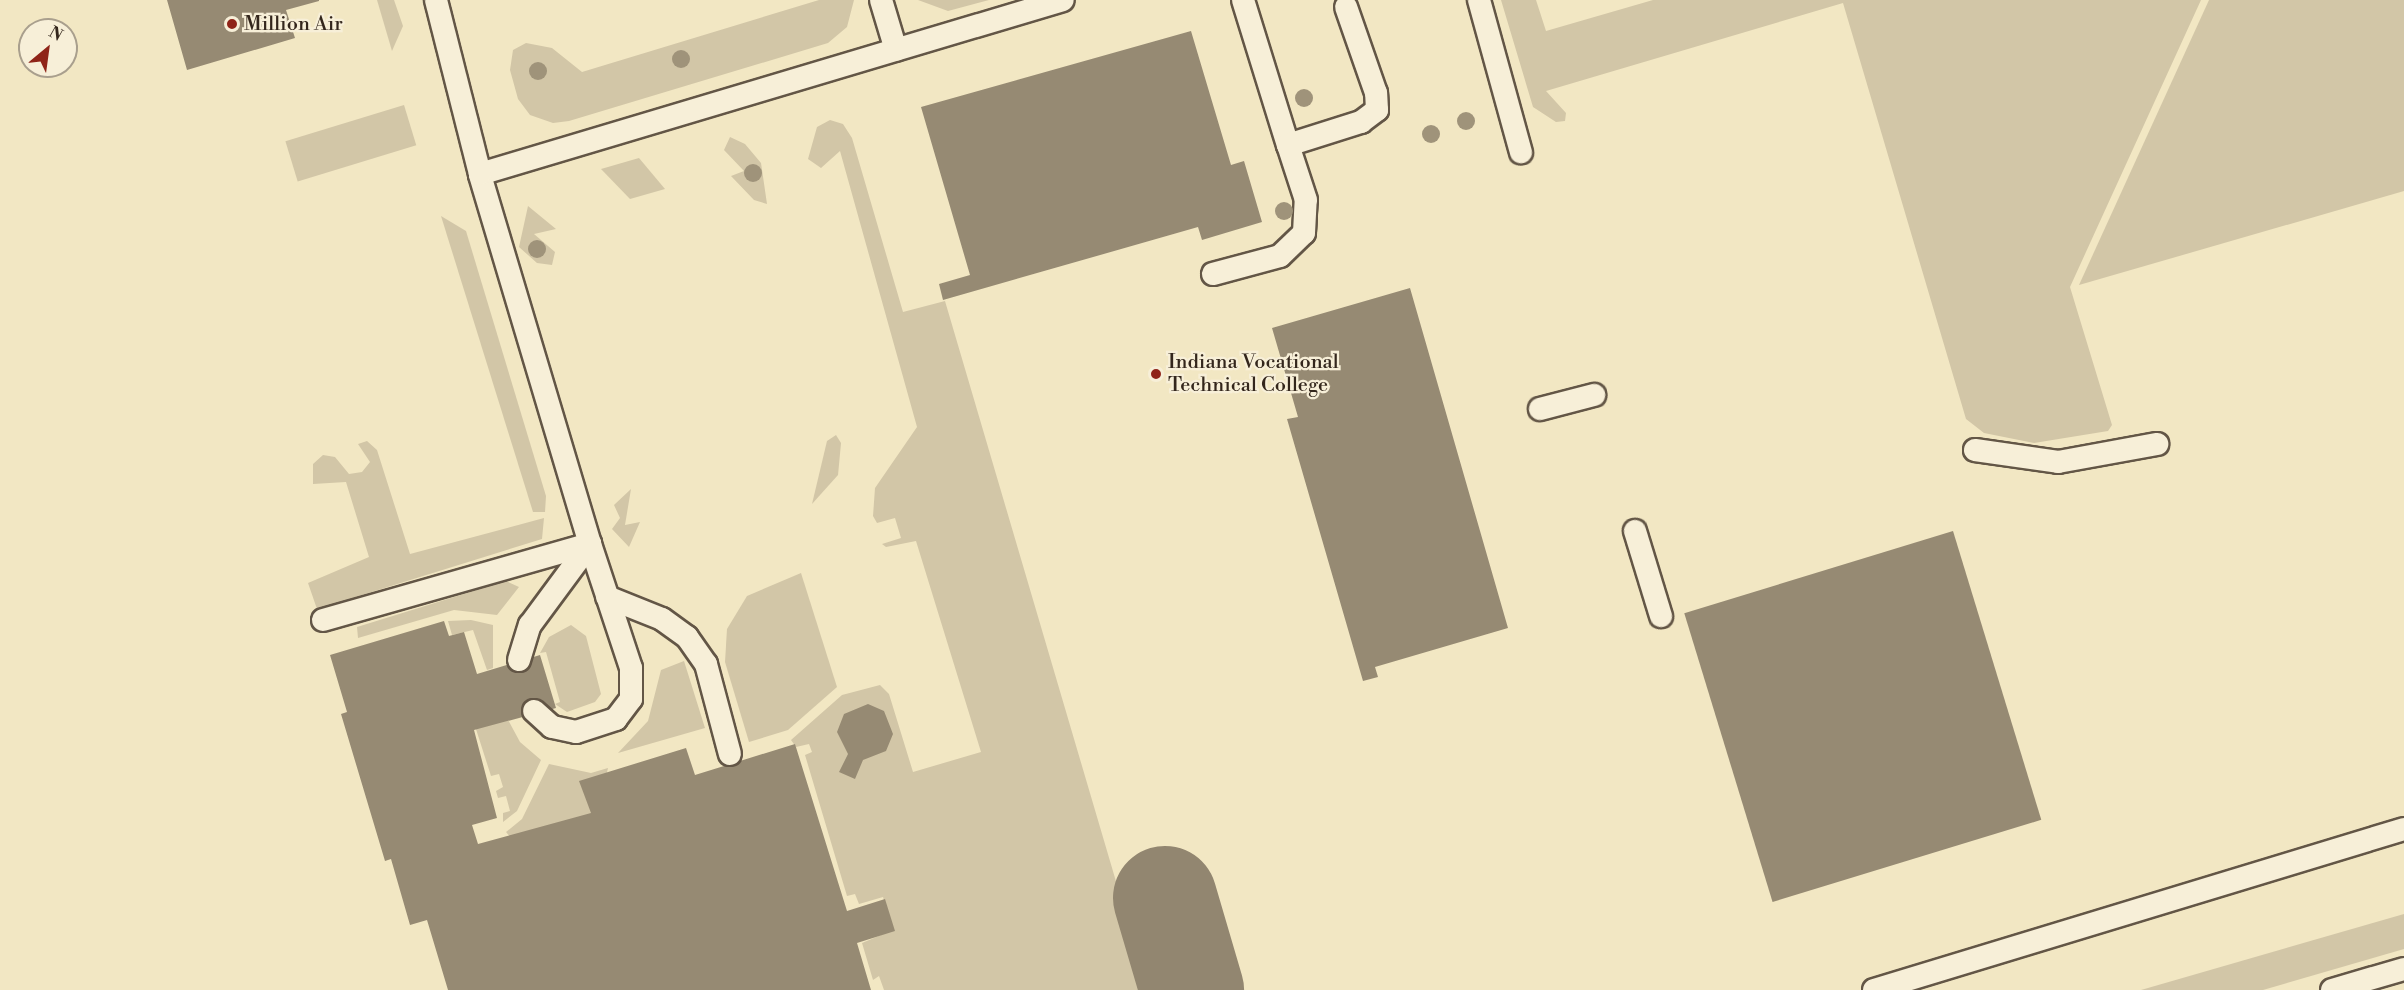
<!DOCTYPE html>
<html>
<head>
<meta charset="utf-8">
<style>
  body { margin:0 }
  #map { position:relative; width:2404px; height:990px; overflow:hidden; background:#f2e7c3; font-family:"Libre Bodoni",serif }
  div>[style] { position:absolute }
  [style*='--x'] { left:calc(var(--x)*1px); top:calc(var(--y)*1px); width:calc(var(--w)*1px); rotate:calc(var(--a)*1deg) }
  .green>* { inset:0; background:#d2c6a7; transform-origin:0 0 }
  .taxiway>* { height:104px; margin:-52px; padding:0 52px; transform-origin:52px; border-radius:52px; background:#928670 }
  .building>* { inset:0; background:#968a73; transform-origin:0 0 }
  .roads { filter:drop-shadow(2px 0 #635646) drop-shadow(-2px 0 #635646) drop-shadow(0 2px #635646) drop-shadow(0 -2px #635646) }
  .lane>* { height:22px; margin:-11px; padding:0 11px; transform-origin:11px; border-radius:11px; background:#f7efd8 }
  .trees>* { width:18px; height:18px; margin:-9px; border-radius:50%; background:#9f937a }
  .dots>* { width:16px; height:16px; translate:-50% -50%; box-sizing:border-box; border:3px solid #f7efd8; border-radius:50% }
  span { translate:-50% -50%; white-space:nowrap; text-align:center; line-height:1.15; -webkit-text-stroke:4.5px #f7efd8; paint-order:stroke }
  .poi-label { font-size:20px; color:#33261c }
  .left { translate:0 -50%; text-align:left }
  .north { position:absolute; left:18px; top:18px; width:60px; height:60px; box-sizing:border-box; background:#f7efd8; border:2px solid #a99f8d; border-radius:50%; rotate:29deg; font-size:16px; font-weight:700; line-height:24px; text-align:center; color:#33261c }
  .north::after { content:''; display:block; margin:auto; width:21px; height:27px; background:#8f2418; clip-path:polygon(50% 0,100% 100%,50% 72%,0 100%) }
</style>
</head>
<body>
<div id="map">
  <div class="green">
    <i style="clip-path:polygon(377px 0,394px 0,403px 26px,392px 51px)"></i>
    <i style="clip-path:polygon(819px 0,854px 0,847px 27px,828px 43px,569px 121px,553px 123px,530px 115px,518px 99px,510px 70px,513px 50px,526px 43px,552px 48px,582px 72px)"></i>
    <i style="clip-path:polygon(918px 0,989px 0,948px 11px)"></i>
    <i style="clip-path:polygon(1501px 0,1536px 0,1546px 31px,1653px 0,2201px 0,2070px 287px,2112px 425px,2108px 431px,2034px 443px,1984px 433px,1966px 419px,1843px 3px,1546px 91px,1566px 113px,1565px 121px,1556px 122px,1533px 107px)"></i>
    <i style="clip-path:polygon(2209px 0,2404px 0,2404px 191px,2079px 285px)"></i>
    <i style="left:404px;top:105px;width:42px;height:124px;rotate:73deg"></i>
    <i style="clip-path:polygon(830px 120px,843px 124px,852px 138px,903px 312px,945px 301px,1148px 990px,884px 990px,879px 976px,873px 980px,862px 943px,893px 930px,883px 897px,859px 904px,855px 894px,847px 896px,805px 755px,812px 752px,809px 744px,796px 747px,791px 740px,842px 695px,880px 685px,889px 694px,913px 772px,981px 752px,916px 541px,886px 547px,882px 544px,901px 538px,895px 518px,877px 523px,873px 516px,875px 488px,917px 427px,840px 151px,821px 168px,808px 159px,817px 127px)"></i>
    <i style="clip-path:polygon(730px 137px,745px 144px,761px 163px,767px 204px,754px 200px,731px 176px,744px 171px,724px 150px)"></i>
    <i style="clip-path:polygon(639px 158px,665px 189px,630px 199px,601px 169px)"></i>
    <i style="clip-path:polygon(528px 206px,556px 229px,534px 234px,555px 252px,552px 265px,537px 263px,519px 247px)"></i>
    <i style="clip-path:polygon(441px 216px,466px 231px,546px 496px,545px 512px,533px 512px)"></i>
    <i style="clip-path:polygon(836px 435px,841px 443px,838px 475px,812px 504px,827px 441px)"></i>
    <i style="clip-path:polygon(367px 441px,377px 450px,410px 554px,544px 518px,542px 539px,317px 609px,308px 583px,369px 557px,346px 482px,313px 484px,313px 464px,323px 455px,335px 457px,349px 474px,362px 472px,370px 462px,358px 444px)"></i>
    <i style="clip-path:polygon(631px 489px,625px 525px,640px 522px,629px 547px,612px 529px,620px 518px,614px 505px)"></i>
    <i style="clip-path:polygon(801px 573px,837px 687px,788px 730px,749px 742px,725px 662px,727px 629px,747px 596px)"></i>
    <i style="clip-path:polygon(506px 581px,519px 587px,497px 615px,454px 610px,358px 638px,357px 627px)"></i>
    <i style="clip-path:polygon(471px 620px,493px 625px,493px 668px,487px 670px,473px 630px,452px 635px,448px 621px)"></i>
    <i style="clip-path:polygon(571px 625px,586px 636px,601px 694px,595px 702px,567px 712px,555px 704px,560px 702px,546px 652px,540px 653px,549px 637px)"></i>
    <i style="clip-path:polygon(684px 661px,705px 728px,618px 753px,648px 721px,661px 670px)"></i>
    <i style="clip-path:polygon(507px 718px,520px 742px,541px 760px,517px 811px,503px 822px,503px 813px,510px 811px,506px 796px,498px 798px,496px 791px,503px 787px,499px 774px,491px 776px,475px 726px)"></i>
    <i style="clip-path:polygon(549px 764px,591px 773px,608px 768px,597px 814px,512px 839px,506px 832px,522px 819px)"></i>
    <i style="clip-path:polygon(2404px 914px,2404px 949px,2263px 990px,2141px 990px)"></i>
  </div>
  <div class="taxiway">
    <i style="--x:1165;--y:898;--w:96;--a:73.6"></i>
  </div>
  <div class="building">
    <i style="clip-path:polygon(167px 0,319px 0,319px 1px,286px 10px,295px 38px,187px 70px)"></i>
    <i style="clip-path:polygon(1191px 31px,1231px 165px,1244px 161px,1262px 222px,1202px 240px,1198px 227px,943px 300px,939px 284px,970px 275px,921px 107px)"></i>
    <i style="clip-path:polygon(1410px 288px,1508px 628px,1375px 667px,1378px 677px,1363px 681px,1287px 419px,1298px 417px,1272px 328px)"></i>
    <i style="left:1953px;top:531px;width:302px;height:281px;rotate:73deg"></i>
    <i style="clip-path:polygon(444px 621px,449px 636px,464px 632px,477px 674px,540px 655px,556px 708px,474px 730px,497px 818px,472px 825px,478px 844px,591px 813px,579px 781px,686px 748px,695px 775px,795px 744px,847px 911px,885px 899px,895px 931px,857px 943px,871px 990px,448px 990px,427px 920px,410px 925px,391px 859px,385px 861px,341px 714px,347px 712px,330px 655px)"></i>
    <i style="clip-path:polygon(868px 704px,884px 711px,893px 734px,886px 751px,863px 760px,855px 779px,839px 772px,848px 754px,837px 732px,844px 714px)"></i>
  </div>
  <div class="roads">
    <div class="lane">
      <i style="--x:881;--y:0;--w:52;--a:73.3"></i>
      <i style="--x:1243;--y:0;--w:152;--a:72.8"></i>
      <i style="--x:1288;--y:145;--w:77;--a:-17.5"></i>
      <i style="--x:1361;--y:122;--w:20;--a:-37"></i>
      <i style="--x:1377;--y:110;--w:17;--a:-93"></i>
      <i style="--x:1376;--y:93;--w:91;--a:-109.2"></i>
      <i style="--x:1479;--y:0;--w:158;--a:74.6"></i>
      <i style="--x:480;--y:174;--w:608;--a:-16.62"></i>
      <i style="--x:1213;--y:274;--w:69;--a:-15"></i>
      <i style="--x:1280;--y:256;--w:33;--a:-44"></i>
      <i style="--x:1304;--y:233;--w:33;--a:-87"></i>
      <i style="--x:1306;--y:200;--w:58;--a:-108.1"></i>
      <i style="--x:1540;--y:409;--w:56;--a:-14.5"></i>
      <i style="--x:1975;--y:450;--w:84;--a:8.2"></i>
      <i style="--x:2058;--y:462;--w:101;--a:-10.3"></i>
      <i style="--x:1635;--y:531;--w:89;--a:73"></i>
      <i style="--x:607;--y:597;--w:59;--a:21.8"></i>
      <i style="--x:662;--y:619;--w:31;--a:36"></i>
      <i style="--x:687;--y:637;--w:33;--a:55"></i>
      <i style="--x:706;--y:664;--w:93;--a:75.1"></i>
      <i style="--x:323;--y:620;--w:278;--a:-15.9"></i>
      <i style="--x:590;--y:544;--w:386;--a:-106.6"></i>
      <i style="--x:480;--y:174;--w:179;--a:-104.2"></i>
      <i style="--x:519;--y:660;--w:37;--a:-73"></i>
      <i style="--x:530;--y:625;--w:101;--a:-53.5"></i>
      <i style="--x:590;--y:544;--w:131;--a:71.7"></i>
      <i style="--x:631;--y:668;--w:31;--a:90"></i>
      <i style="--x:631;--y:699;--w:25;--a:127"></i>
      <i style="--x:616;--y:719;--w:42;--a:162"></i>
      <i style="--x:576;--y:732;--w:25;--a:-168"></i>
      <i style="--x:552;--y:727;--w:24;--a:-138"></i>
      <i style="--x:1874;--y:990;--w:554;--a:-16.9"></i>
      <i style="--x:2332;--y:990;--w:75;--a:-16.3"></i>
    </div>
  </div>
  <div class="trees">
    <i style="left:681px;top:59px"></i>
    <i style="left:538px;top:71px"></i>
    <i style="left:1304px;top:98px"></i>
    <i style="left:1466px;top:121px"></i>
    <i style="left:1431px;top:134px"></i>
    <i style="left:753px;top:173px"></i>
    <i style="left:1284px;top:211px"></i>
    <i style="left:537px;top:249px"></i>
  </div>
  <div class="dots">
    <i style="left:232px;top:24px;background:#8f2418"></i>
    <i style="left:1156px;top:374px;background:#8f2418"></i>
  </div>
  <div class="poi-label">
    <span class="left" style="left:244px;top:24px">Million Air</span>
    <span class="left" style="left:1168px;top:374px">Indiana Vocational<br>Technical College</span>
  </div>
  <div class="north">N</div>
</div>
</body>
</html>
